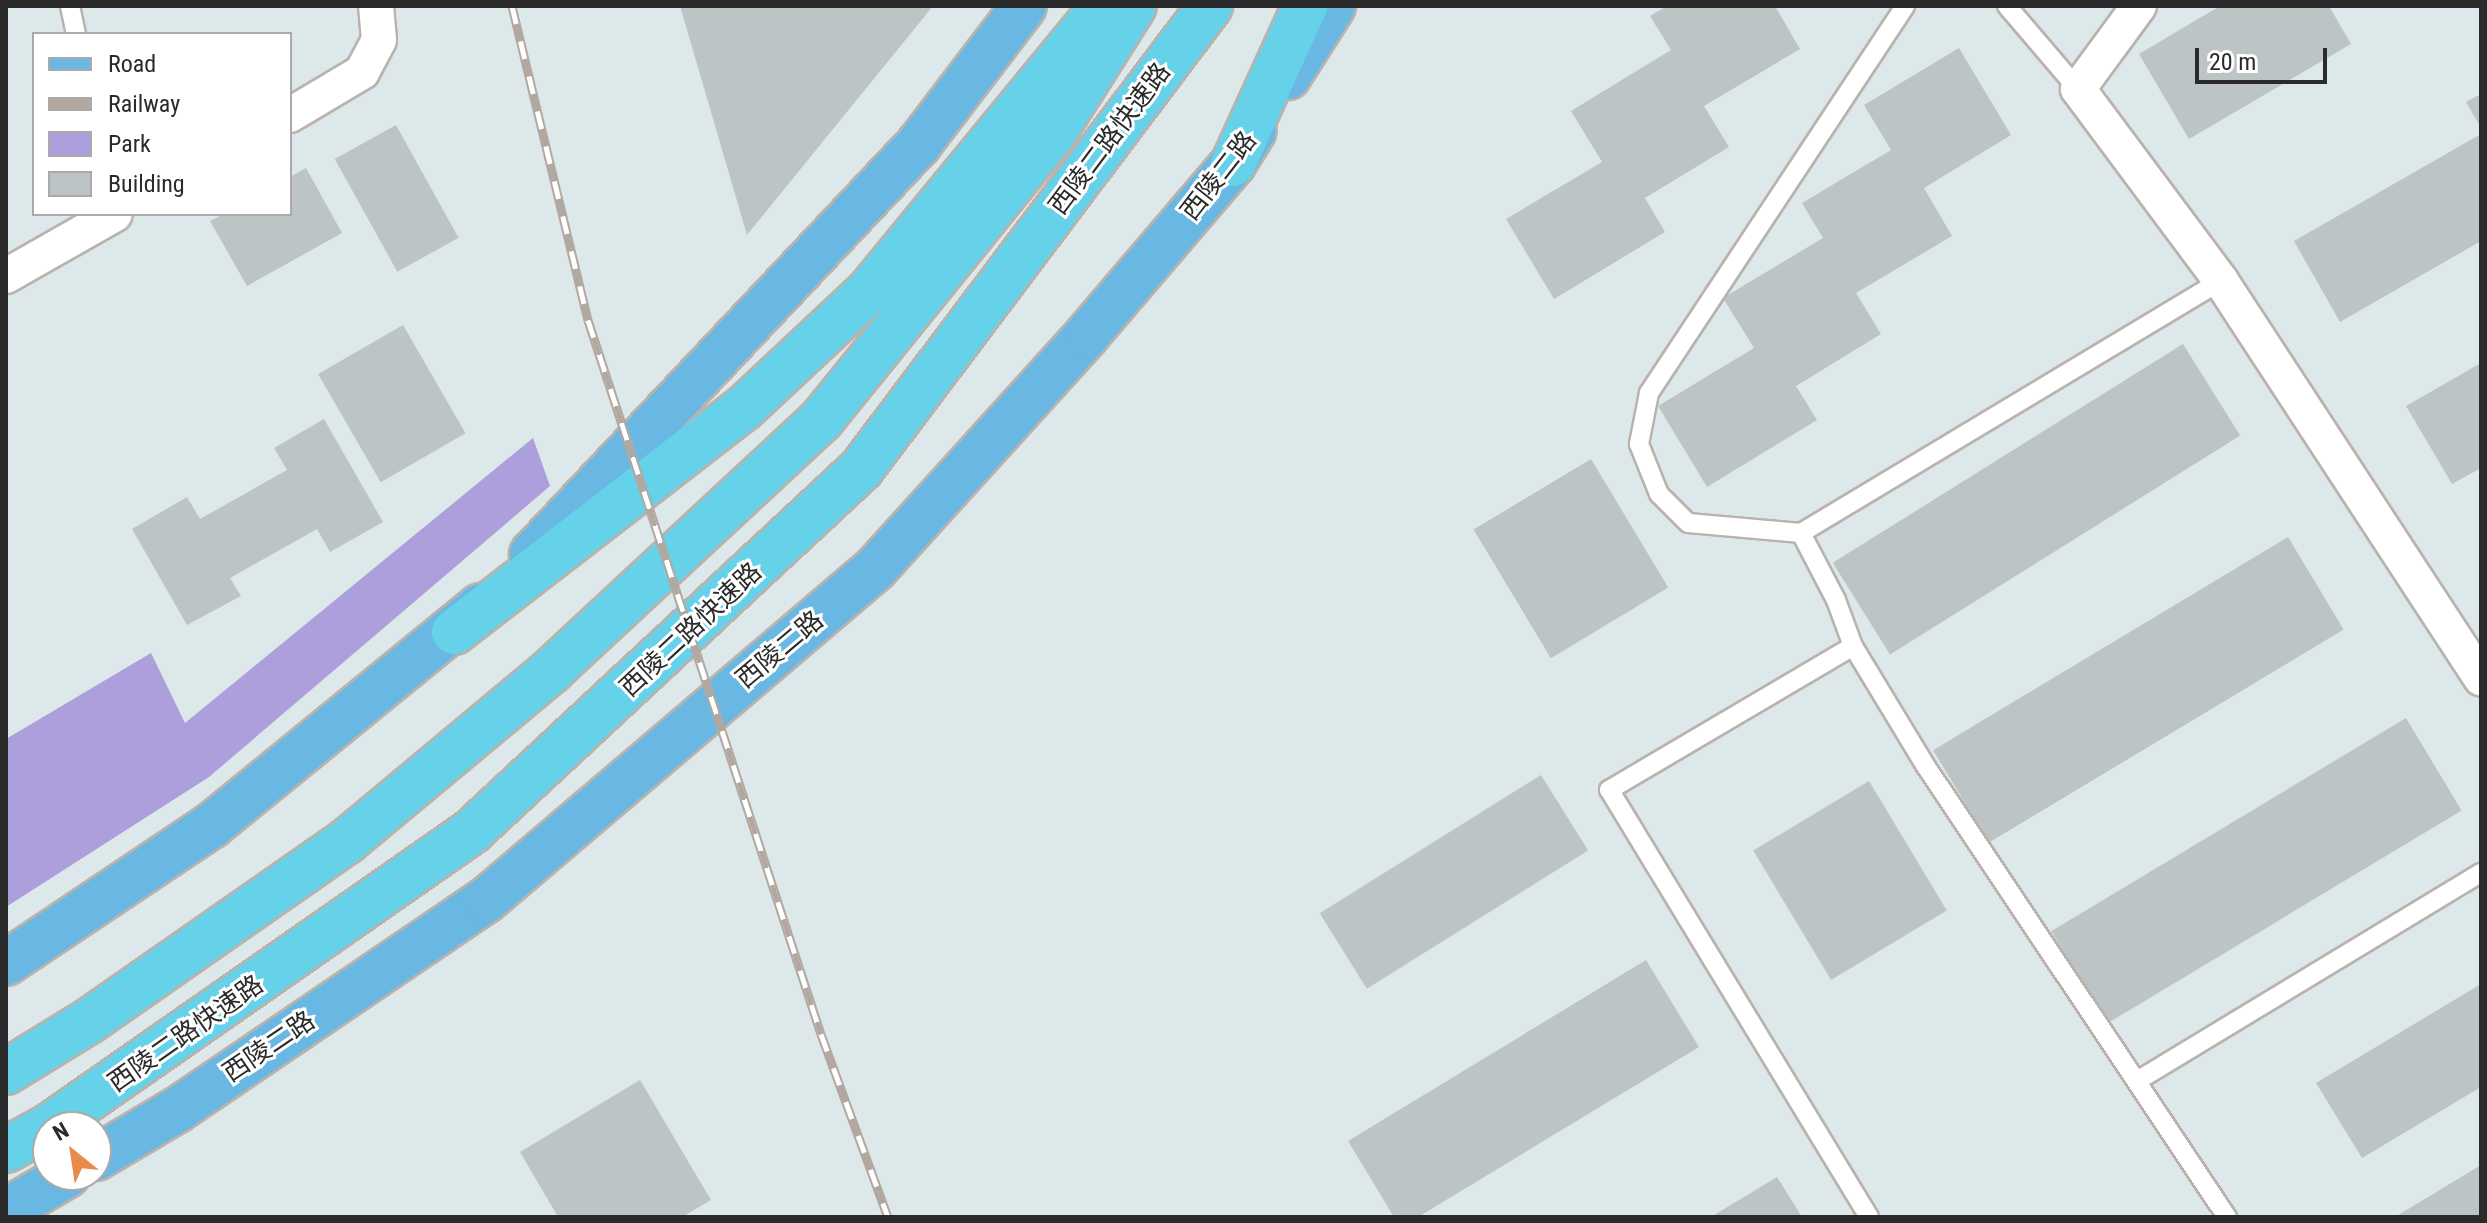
<!DOCTYPE html>
<html>
<head>
<meta charset="utf-8">
<style>
  body { margin:0 }
  #map { position:relative; width:2487px; height:1223px; overflow:hidden; background:#dde8ea; font-family:"Roboto Condensed","Noto Sans SC",sans-serif }
  div>[style] { position:absolute }
  [style*='--x'] { left:calc(var(--x)*1px); top:calc(var(--y)*1px); width:calc(var(--w)*1px); rotate:calc(var(--a)*1deg) }
  .green>* { inset:0; background:#ad9edc }
  .building>* { inset:0; background:#bcc4c6; transform-origin:0 0 }
  .roads { filter:drop-shadow(2px 0 #b9b2ad) drop-shadow(-2px 0 #b9b2ad) drop-shadow(0 2px #b9b2ad) drop-shadow(0 -2px #b9b2ad) }
  .service>* { height:18px; margin:-9px; padding:0 9px; transform-origin:9px; border-radius:9px; background:#fff }
  .minor>* { height:34px; margin:-17px; padding:0 17px; transform-origin:17px; border-radius:17px; background:#fff }
  .primary>* { height:44px; margin:-22px; padding:0 22px; transform-origin:22px; border-radius:22px; background:#69b8e3 }
  .trunk>* { height:44px; margin:-22px; padding:0 22px; transform-origin:22px; border-radius:22px; background:#66d2e9 }
  .rail>* { height:9px; margin-top:-4.5px; transform-origin:0; background:repeating-linear-gradient(90deg,#fff 0 18px,#b2a8a0 0 36px); box-sizing:border-box; border-block:2px solid #b2a8a0 }
  span { translate:-50% -50%; white-space:nowrap; text-align:center; line-height:1.15; -webkit-text-stroke:6px #fff; paint-order:stroke }
  .street-label { font-size:26px; color:#2a2a2a }
  .frame { position:absolute; inset:0; border:8px solid #2a2a2a; pointer-events:none }
  .legend { position:absolute; left:32px; top:32px; width:260px; height:184px; box-sizing:border-box; background:#fff; border:2px solid #aaa; margin:0; padding:10px 14px; list-style:none; font-size:24px; color:#2a2a2a }
  .legend li { display:flex; align-items:center; gap:16px; height:40px }
  .legend b { width:40px; border:2px solid #aaa }
  .north { position:absolute; left:32px; top:1111px; width:80px; height:80px; box-sizing:border-box; background:#fff; border:2px solid #aaa; border-radius:50%; rotate:330deg; font-size:22px; font-weight:700; line-height:32px; text-align:center; color:#2a2a2a }
  .north::after { content:''; display:block; margin:auto; width:28px; height:36px; background:#e88a4c; clip-path:polygon(50% 0,100% 100%,50% 72%,0 100%) }
  .scale { position:absolute; left:2195px; top:48px; width:132px; height:36px; box-sizing:border-box; border:4px solid #2a2a2a; border-top:0; padding-left:10px; font-size:24px; line-height:28px; white-space:nowrap; color:#2a2a2a; -webkit-text-stroke:6px #fff; paint-order:stroke }
</style>
</head>
<body>
<div id="map">
  <div class="green">
    <i style="clip-path:polygon(533px 438px,550px 486px,209px 777px,6px 907px,6px 739px,151px 653px,185px 723px)"></i>
  </div>
  <div class="building">
    <i style="clip-path:polygon(680px 6px,933px 6px,747px 235px)"></i>
    <i style="clip-path:polygon(1667px 6px,1775px 6px,1800px 49px,1704px 106px,1729px 147px,1645px 198px,1665px 232px,1554px 299px,1506px 219px,1602px 162px,1571px 111px,1671px 50px,1650px 16px)"></i>
    <i style="clip-path:polygon(2220px 6px,2329px 6px,2351px 44px,2189px 139px,2139px 54px)"></i>
    <i style="clip-path:polygon(1959px 48px,2011px 135px,1924px 188px,1952px 236px,1856px 293px,1881px 334px,1796px 386px,1817px 420px,1707px 487px,1658px 406px,1754px 348px,1723px 298px,1823px 238px,1802px 203px,1891px 150px,1864px 105px)"></i>
    <i style="clip-path:polygon(2481px 94px,2481px 128px,2466px 102px)"></i>
    <i style="left:396px;top:125px;width:129px;height:70px;rotate:61deg"></i>
    <i style="clip-path:polygon(2481px 134px,2481px 241px,2340px 322px,2294px 241px)"></i>
    <i style="clip-path:polygon(306px 168px,342px 233px,247px 286px,210px 221px,224px 214px,290px 214px,290px 177px)"></i>
    <i style="left:403px;top:325px;width:125px;height:98px;rotate:60deg"></i>
    <i style="left:2183px;top:344px;width:108px;height:413px;rotate:58deg"></i>
    <i style="clip-path:polygon(2481px 363px,2481px 468px,2452px 484px,2406px 406px)"></i>
    <i style="clip-path:polygon(324px 419px,383px 522px,330px 552px,317px 529px,230px 578px,241px 596px,187px 625px,132px 529px,187px 497px,200px 519px,287px 470px,274px 448px)"></i>
    <i style="left:1591px;top:459px;width:150px;height:137px;rotate:59deg"></i>
    <i style="left:2288px;top:537px;width:108px;height:414px;rotate:59deg"></i>
    <i style="left:2406px;top:718px;width:108px;height:414px;rotate:59deg"></i>
    <i style="left:1541px;top:775px;width:89px;height:261px;rotate:58deg"></i>
    <i style="left:1869px;top:781px;width:151px;height:135px;rotate:59deg"></i>
    <i style="clip-path:polygon(1646px 960px,1699px 1047px,1418px 1217px,1394px 1217px,1348px 1141px)"></i>
    <i style="clip-path:polygon(2481px 984px,2481px 1087px,2362px 1158px,2316px 1083px)"></i>
    <i style="clip-path:polygon(640px 1080px,711px 1200px,682px 1217px,558px 1217px,520px 1152px)"></i>
    <i style="clip-path:polygon(2481px 1165px,2481px 1217px,2395px 1217px)"></i>
    <i style="clip-path:polygon(1777px 1177px,1802px 1217px,1711px 1217px)"></i>
  </div>
  <div class="roads">
    <div class="service">
      <i style="--x:70;--y:6;--w:29;--a:78"></i>
      <i style="--x:2007;--y:6;--w:109;--a:49.5"></i>
      <i style="--x:1801;--y:533;--w:490;--a:-31"></i>
      <i style="--x:1853;--y:646;--w:49;--a:-110.3"></i>
      <i style="--x:1836;--y:600;--w:76;--a:-117.6"></i>
      <i style="--x:1801;--y:533;--w:113;--a:-174.9"></i>
      <i style="--x:1688;--y:523;--w:41;--a:-135"></i>
      <i style="--x:1659;--y:494;--w:54;--a:-111.8"></i>
      <i style="--x:1639;--y:444;--w:52;--a:-78.9"></i>
      <i style="--x:1649;--y:393;--w:464;--a:-56.5"></i>
      <i style="--x:2137;--y:1081;--w:402;--a:-31.2"></i>
      <i style="--x:1869;--y:1217;--w:500;--a:-121.3"></i>
      <i style="--x:1609;--y:790;--w:283;--a:-30.5"></i>
      <i style="--x:1853;--y:646;--w:139;--a:58.8"></i>
      <i style="--x:1925;--y:765;--w:544;--a:56.25"></i>
    </div>
    <div class="minor">
      <i style="--x:2139;--y:6;--w:103;--a:126.3"></i>
      <i style="--x:2078;--y:89;--w:239;--a:53.3"></i>
      <i style="--x:2221;--y:281;--w:475;--a:56.8"></i>
      <i style="--x:290;--y:115;--w:84;--a:-30.8"></i>
      <i style="--x:362;--y:72;--w:36;--a:-62"></i>
      <i style="--x:379;--y:40;--w:34;--a:-95"></i>
      <i style="--x:6;--y:276;--w:125;--a:-29.6"></i>
    </div>
    <div class="primary">
      <i style="--x:1288;--y:77;--w:84;--a:-57.6"></i>
      <i style="--x:532;--y:554;--w:564;--a:-46.65"></i>
      <i style="--x:919;--y:144;--w:173;--a:-52.7"></i>
      <i style="--x:6;--y:963;--w:247;--a:-33.8"></i>
      <i style="--x:211;--y:826;--w:348;--a:-39.2"></i>
      <i style="--x:96;--y:1158;--w:94;--a:-30.7"></i>
      <i style="--x:177;--y:1110;--w:372;--a:-34.2"></i>
      <i style="--x:485;--y:901;--w:512;--a:-40.41"></i>
      <i style="--x:875;--y:569;--w:314;--a:-47.8"></i>
      <i style="--x:1086;--y:336;--w:226;--a:-49.5"></i>
      <i style="--x:1233;--y:164;--w:39;--a:-58"></i>
      <i style="--x:6;--y:1211;--w:71;--a:-30.5"></i>
    </div>
    <div class="trunk">
      <i style="--x:1233;--y:164;--w:174;--a:-65.5"></i>
      <i style="--x:454;--y:632;--w:366;--a:-37.7"></i>
      <i style="--x:744;--y:408;--w:171;--a:-43.1"></i>
      <i style="--x:869;--y:291;--w:369;--a:-50.6"></i>
      <i style="--x:6;--y:1072;--w:97;--a:-31.6"></i>
      <i style="--x:89;--y:1021;--w:315;--a:-34.9"></i>
      <i style="--x:347;--y:841;--w:267;--a:-39.8"></i>
      <i style="--x:552;--y:670;--w:367;--a:-42.9"></i>
      <i style="--x:821;--y:420;--w:368;--a:-51"></i>
      <i style="--x:1053;--y:134;--w:151;--a:-57.7"></i>
      <i style="--x:48;--y:1127;--w:516;--a:-34.89"></i>
      <i style="--x:471;--y:832;--w:533;--a:-42.95"></i>
      <i style="--x:861;--y:469;--w:580;--a:-52.99"></i>
      <i style="--x:6;--y:1150;--w:48;--a:-28.7"></i>
    </div>
  </div>
  <div class="rail">
    <i style="--x:512;--y:6;--w:323;--a:76.4"></i>
    <i style="--x:588;--y:320;--w:751;--a:71.93"></i>
    <i style="--x:821;--y:1034;--w:195;--a:69.9"></i>
  </div>
  <div class="street-label">
    <span style="left:1110px;top:139px;rotate:-53deg">西陵二路快速路</span>
    <span style="left:1219px;top:176px;rotate:-52deg">西陵二路</span>
    <span style="left:691px;top:630px;rotate:-43deg">西陵二路快速路</span>
    <span style="left:780px;top:650px;rotate:-40deg">西陵二路</span>
    <span style="left:186px;top:1034px;rotate:-35deg">西陵二路快速路</span>
    <span style="left:269px;top:1047px;rotate:-34deg">西陵二路</span>
  </div>
  <div class="frame"></div>
  <ul class="legend">
  <li><b style="height:10px;background:#69b8e3"></b>Road</li>
  <li><b style="height:10px;background:#b2a8a0"></b>Railway</li>
  <li><b style="height:22px;background:#ad9edc"></b>Park</li>
  <li><b style="height:22px;background:#bcc4c6"></b>Building</li>
  </ul>
  <div class="north">N</div>
  <div class="scale">20 m</div>
</div>
</body>
</html>
